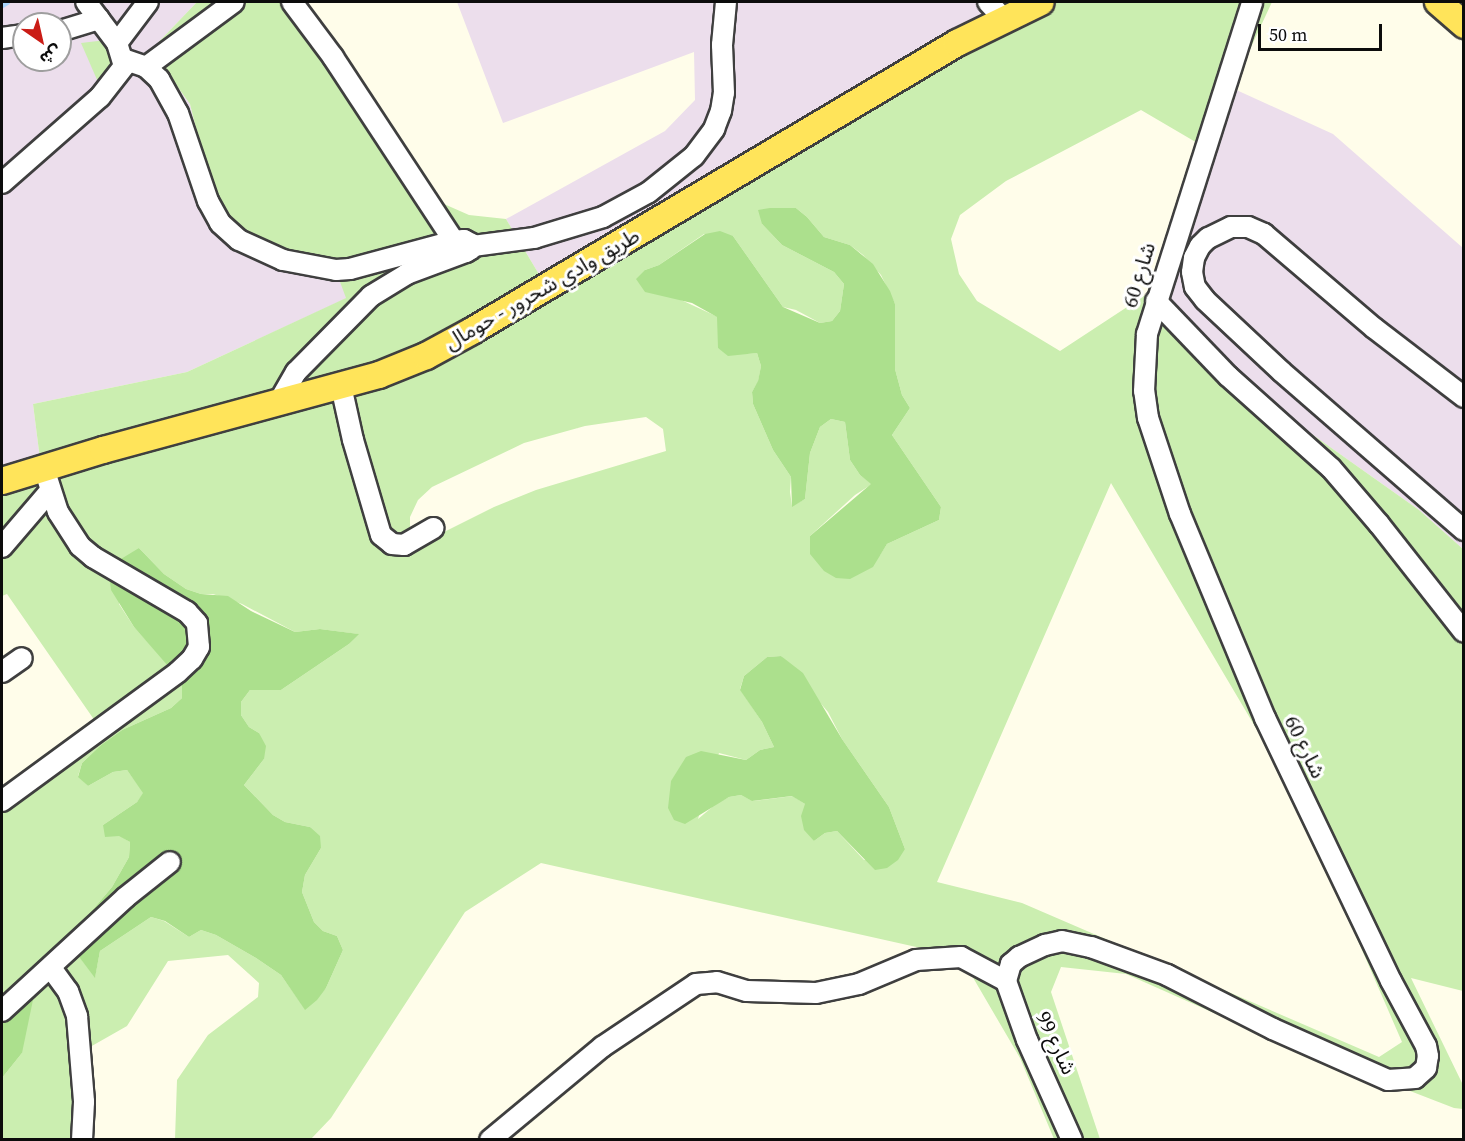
<!DOCTYPE html>
<html>
<head>
<meta charset="utf-8">
<style>
  body { margin:0 }
  #map { position:relative; width:1465px; height:1141px; overflow:hidden; background:#fffdea; font-family:"Source Serif 4","Noto Sans Arabic",serif }
  div>[style] { position:absolute }
  [style*='--x'] { left:calc(var(--x)*1px); top:calc(var(--y)*1px); width:calc(var(--w)*1px); rotate:calc(var(--a)*1deg) }
  .industrial>* { inset:0; background:#ecdeec }
  .green>* { inset:0; background:#cbeeb0 }
  .forest>* { inset:0; background:#ace08d }
  .stream>* { height:5px; margin:-2.5px; padding:0 2.5px; transform-origin:2.5px; border-radius:2.5px; background:#a9d6fd }
  .roads { filter:drop-shadow(2px 0 #3f3f3f) drop-shadow(-2px 0 #3f3f3f) drop-shadow(0 2px #3f3f3f) drop-shadow(0 -2px #3f3f3f) }
  .minor>* { height:20px; margin:-10px; padding:0 10px; transform-origin:10px; border-radius:10px; background:#fff }
  .major>* { height:26px; margin:-13px; padding:0 13px; transform-origin:13px; border-radius:13px; background:#ffe45a }
  span { translate:-50% -50%; white-space:nowrap; text-align:center; line-height:1.15; -webkit-text-stroke:6px #fff; paint-order:stroke }
  .street-label { font-size:21px; color:#0c0c0c }
  .frame { position:absolute; inset:0; border:3px solid #0c0c0c; pointer-events:none }
  .north { position:absolute; left:12px; top:12px; width:60px; height:60px; box-sizing:border-box; background:#fff; border:2px solid #9e9e9e; border-radius:50%; rotate:146deg; font-size:16px; font-weight:700; line-height:24px; text-align:center; color:#0c0c0c }
  .north::after { content:''; display:block; margin:auto; width:21px; height:27px; background:#ca1c16; clip-path:polygon(50% 0,100% 100%,50% 72%,0 100%) }
  .scale { position:absolute; left:1258px; top:24px; width:124px; height:27px; box-sizing:border-box; border:3px solid #0c0c0c; border-top:0; padding-left:8px; font-size:18px; line-height:21px; white-space:nowrap; color:#0c0c0c; -webkit-text-stroke:4px #fff; paint-order:stroke }
</style>
</head>
<body>
<div id="map">
  <div class="industrial">
    <i style="clip-path:polygon(evenodd,2px 2px,197px 2px,151px 50px,190px 104px,210px 185px,333px 263px,347px 298px,187px 372px,33px 404px,40px 459px,2px 471px,2px 2px,24px 24px,60px 24px,60px 60px,24px 60px,24px 24px)"></i>
    <i style="clip-path:polygon(457px 2px,1043px 2px,598px 250px,540px 276px,506px 219px,665px 131px,695px 100px,694px 52px,503px 123px)"></i>
    <i style="clip-path:polygon(1232px 88px,1333px 134px,1463px 248px,1463px 549px,1419px 510px,1179px 340px,1168px 328px,1154px 305px,1150px 292px)"></i>
  </div>
  <div class="green">
    <i style="clip-path:polygon(evenodd,197px 2px,304px 2px,444px 204px,469px 215px,506px 219px,540px 276px,598px 250px,1043px 2px,1272px 2px,1232px 88px,1199px 144px,1141px 110px,1006px 181px,960px 215px,951px 239px,959px 274px,977px 301px,1060px 351px,1150px 292px,1160px 317px,1179px 340px,1419px 510px,1463px 549px,1463px 991px,1411px 978px,1463px 1085px,1463px 1109px,1454px 1108px,1250px 1029px,1126px 974px,1061px 967px,1051px 992px,1100px 1139px,1054px 1139px,1020px 1058px,961px 957px,541px 863px,465px 912px,331px 1118px,311px 1139px,175px 1139px,177px 1080px,208px 1035px,258px 997px,259px 983px,228px 955px,168px 961px,127px 1026px,83px 1051px,71px 1139px,2px 1139px,2px 1078px,22px 1053px,2px 1000px,2px 788px,95px 721px,7px 594px,2px 596px,2px 471px,40px 459px,33px 404px,187px 372px,346px 298px,333px 263px,274px 251px,229px 222px,210px 185px,190px 104px,151px 50px,197px 2px,782px 208px,796px 208px,807px 217px,824px 237px,850px 245px,863px 255px,881px 275px,895px 304px,895px 369px,902px 395px,910px 408px,892px 435px,941px 507px,939px 520px,887px 544px,880px 555px,810px 536px,855px 495px,872px 484px,860px 475px,850px 460px,845px 422px,831px 419px,820px 427px,810px 453px,805px 499px,792px 506px,790px 492px,791px 477px,773px 450px,753px 404px,752px 392px,758px 382px,761px 366px,757px 353px,742px 354px,718px 348px,718px 317px,679px 299px,645px 270px,659px 265px,704px 234px,733px 236px,783px 307px,796px 310px,820px 323px,832px 321px,840px 311px,844px 284px,834px 272px,782px 245px,762px 224px,782px 208px,197px 2px,646px 417px,663px 429px,666px 451px,536px 490px,494px 507px,414px 547px,410px 538px,410px 517px,418px 500px,432px 487px,524px 443px,585px 426px,646px 417px,197px 2px,1111px 483px,1260px 735px,1332px 881px,1402px 1042px,1379px 1057px,1022px 903px,937px 882px,1111px 483px,197px 2px,139px 548px,164px 574px,186px 589px,201px 594px,213px 594px,242px 604px,295px 632px,320px 629px,358px 634px,349px 644px,281px 690px,250px 690px,241px 702px,241px 715px,249px 727px,259px 733px,264px 759px,244px 785px,273px 815px,285px 822px,310px 827px,321px 848px,305px 875px,302px 892px,314px 922px,323px 931px,337px 936px,343px 950px,326px 988px,305px 1009px,281px 975px,256px 958px,216px 935px,201px 930px,189px 937px,164px 921px,151px 917px,100px 951px,95px 977px,70px 945px,74px 932px,112px 887px,129px 857px,130px 842px,103px 825px,137px 802px,144px 793px,127px 770px,113px 772px,88px 786px,78px 776px,82px 763px,101px 745px,122px 730px,171px 708px,182px 698px,182px 683px,174px 671px,134px 627px,119px 604px,139px 548px,197px 2px,781px 656px,828px 712px,842px 739px,889px 807px,905px 849px,864px 860px,837px 831px,825px 833px,814px 841px,805px 804px,793px 796px,753px 801px,741px 795px,729px 797px,717px 803px,698px 819px,719px 753px,746px 760px,760px 750px,774px 747px,762px 722px,740px 689px,744px 676px,767px 657px,781px 656px)"></i>
    <i style="clip-path:polygon(106px 40px,113px 51px,112px 62px,98px 82px,81px 43px)"></i>
  </div>
  <div class="forest">
    <i style="clip-path:polygon(770px 208px,796px 208px,807px 217px,824px 237px,850px 245px,873px 264px,890px 291px,895px 304px,895px 369px,902px 395px,910px 408px,892px 435px,941px 507px,939px 520px,887px 544px,873px 567px,850px 579px,836px 578px,824px 571px,810px 554px,810px 536px,871px 484px,860px 475px,850px 460px,845px 422px,831px 419px,820px 427px,810px 453px,805px 499px,792px 507px,791px 477px,773px 450px,753px 404px,752px 392px,758px 381px,761px 366px,757px 353px,728px 356px,718px 348px,717px 317px,692px 303px,645px 292px,636px 279px,645px 270px,659px 265px,705px 234px,720px 231px,733px 236px,783px 307px,820px 323px,832px 321px,840px 311px,844px 284px,834px 272px,782px 245px,762px 224px,758px 210px)"></i>
    <i style="clip-path:polygon(139px 548px,164px 574px,186px 589px,201px 594px,228px 596px,251px 611px,295px 632px,320px 629px,359px 634px,349px 644px,281px 690px,250px 690px,241px 702px,241px 715px,249px 727px,259px 733px,266px 746px,264px 759px,244px 785px,273px 815px,285px 822px,310px 827px,320px 836px,321px 848px,305px 875px,302px 892px,314px 922px,323px 931px,337px 936px,343px 950px,326px 988px,317px 1000px,305px 1010px,281px 975px,256px 958px,216px 935px,201px 930px,189px 937px,165px 921px,151px 917px,100px 951px,95px 978px,70px 945px,74px 932px,112px 887px,129px 857px,130px 842px,119px 836px,105px 837px,103px 825px,137px 802px,143px 793px,127px 770px,113px 772px,88px 786px,78px 777px,82px 763px,101px 745px,122px 730px,171px 708px,182px 698px,182px 682px,134px 627px,111px 590px,109px 574px,116px 562px)"></i>
    <i style="clip-path:polygon(781px 656px,803px 673px,842px 739px,889px 807px,905px 849px,898px 860px,887px 868px,875px 870px,837px 831px,825px 833px,814px 841px,804px 830px,801px 816px,805px 804px,792px 796px,752px 801px,741px 795px,729px 797px,685px 824px,674px 820px,668px 808px,671px 781px,686px 757px,701px 751px,746px 760px,760px 750px,774px 747px,762px 722px,740px 690px,744px 676px,767px 657px)"></i>
    <i style="clip-path:polygon(40px 966px,22px 1053px,2px 1078px,2px 1000px)"></i>
  </div>
  <div class="stream">
    <i style="--x:2;--y:5;--w:6;--a:-31"></i>
  </div>
  <div class="roads">
    <div class="minor">
      <i style="--x:292;--y:2;--w:69;--a:53.3"></i>
      <i style="--x:333;--y:57;--w:220;--a:56.7"></i>
      <i style="--x:988;--y:2;--w:22;--a:47"></i>
      <i style="--x:60;--y:31;--w:41;--a:-17.1"></i>
      <i style="--x:2;--y:38;--w:22;--a:-8"></i>
      <i style="--x:117;--y:43;--w:51;--a:-52.9"></i>
      <i style="--x:123;--y:59;--w:24;--a:19"></i>
      <i style="--x:146;--y:67;--w:18;--a:43"></i>
      <i style="--x:159;--y:79;--w:39;--a:61"></i>
      <i style="--x:178;--y:113;--w:93;--a:71.2"></i>
      <i style="--x:208;--y:201;--w:25;--a:61"></i>
      <i style="--x:220;--y:223;--w:25;--a:42"></i>
      <i style="--x:239;--y:240;--w:48;--a:24.4"></i>
      <i style="--x:283;--y:260;--w:54;--a:10.7"></i>
      <i style="--x:336;--y:270;--w:14;--a:-4"></i>
      <i style="--x:350;--y:269;--w:108;--a:-15.1"></i>
      <i style="--x:454;--y:241;--w:10;--a:-6"></i>
      <i style="--x:464;--y:240;--w:9;--a:27"></i>
      <i style="--x:472;--y:244;--w:5;--a:101"></i>
      <i style="--x:471;--y:249;--w:6;--a:149"></i>
      <i style="--x:466;--y:252;--w:63;--a:159.6"></i>
      <i style="--x:407;--y:274;--w:42;--a:148.6"></i>
      <i style="--x:371;--y:296;--w:107;--a:134.6"></i>
      <i style="--x:296;--y:372;--w:36;--a:120"></i>
      <i style="--x:146;--y:67;--w:109;--a:-36.5"></i>
      <i style="--x:2;--y:183;--w:130;--a:-41.3"></i>
      <i style="--x:100;--y:97;--w:39;--a:-52"></i>
      <i style="--x:124;--y:66;--w:24;--a:-107"></i>
      <i style="--x:117;--y:43;--w:51;--a:-127.1"></i>
      <i style="--x:473;--y:246;--w:62;--a:-7.5"></i>
      <i style="--x:534;--y:238;--w:72;--a:-16.9"></i>
      <i style="--x:603;--y:217;--w:52;--a:-28.5"></i>
      <i style="--x:649;--y:192;--w:58;--a:-38.7"></i>
      <i style="--x:694;--y:156;--w:34;--a:-53"></i>
      <i style="--x:714;--y:129;--w:19;--a:-69"></i>
      <i style="--x:721;--y:111;--w:18;--a:-81"></i>
      <i style="--x:724;--y:93;--w:48;--a:-92.4"></i>
      <i style="--x:722;--y:45;--w:43;--a:-84.7"></i>
      <i style="--x:1156;--y:301;--w:104;--a:46.2"></i>
      <i style="--x:1228;--y:376;--w:138;--a:41.8"></i>
      <i style="--x:1331;--y:468;--w:74;--a:49.4"></i>
      <i style="--x:1379;--y:524;--w:137;--a:51.8"></i>
      <i style="--x:341;--y:386;--w:55;--a:77.5"></i>
      <i style="--x:353;--y:440;--w:99;--a:73.6"></i>
      <i style="--x:381;--y:535;--w:14;--a:39"></i>
      <i style="--x:392;--y:544;--w:12;--a:5"></i>
      <i style="--x:404;--y:545;--w:34;--a:-30"></i>
      <i style="--x:1464;--y:397;--w:113;--a:-142.5"></i>
      <i style="--x:1374;--y:328;--w:145;--a:-139.5"></i>
      <i style="--x:1264;--y:234;--w:17;--a:-156"></i>
      <i style="--x:1248;--y:227;--w:17;--a:180"></i>
      <i style="--x:1231;--y:227;--w:25;--a:154"></i>
      <i style="--x:1208;--y:238;--w:11;--a:135"></i>
      <i style="--x:1200;--y:246;--w:13;--a:117"></i>
      <i style="--x:1194;--y:258;--w:14;--a:98"></i>
      <i style="--x:1192;--y:272;--w:15;--a:79"></i>
      <i style="--x:1195;--y:287;--w:16;--a:52"></i>
      <i style="--x:1205;--y:300;--w:105;--a:43.1"></i>
      <i style="--x:1282;--y:372;--w:241;--a:41"></i>
      <i style="--x:2;--y:547;--w:74;--a:-49.4"></i>
      <i style="--x:2;--y:672;--w:24;--a:-35"></i>
      <i style="--x:2;--y:801;--w:218;--a:-36.2"></i>
      <i style="--x:178;--y:672;--w:19;--a:-43"></i>
      <i style="--x:192;--y:659;--w:14;--a:-60"></i>
      <i style="--x:199;--y:647;--w:24;--a:-95"></i>
      <i style="--x:197;--y:623;--w:15;--a:-132"></i>
      <i style="--x:187;--y:612;--w:109;--a:-149.7"></i>
      <i style="--x:93;--y:557;--w:17;--a:-140"></i>
      <i style="--x:80;--y:546;--w:40;--a:-122.9"></i>
      <i style="--x:58;--y:512;--w:46;--a:-107.7"></i>
      <i style="--x:51;--y:968;--w:29;--a:54"></i>
      <i style="--x:68;--y:991;--w:27;--a:70"></i>
      <i style="--x:77;--y:1016;--w:86;--a:85.3"></i>
      <i style="--x:84;--y:1102;--w:38;--a:93"></i>
      <i style="--x:2;--y:1011;--w:168;--a:-42.6"></i>
      <i style="--x:126;--y:897;--w:56;--a:-38.5"></i>
      <i style="--x:490;--y:1140;--w:146;--a:-39.7"></i>
      <i style="--x:602;--y:1047;--w:113;--a:-33.8"></i>
      <i style="--x:696;--y:984;--w:21;--a:-5"></i>
      <i style="--x:717;--y:982;--w:31;--a:17"></i>
      <i style="--x:747;--y:991;--w:69;--a:1.7"></i>
      <i style="--x:816;--y:993;--w:44;--a:-11.8"></i>
      <i style="--x:859;--y:984;--w:62;--a:-22.8"></i>
      <i style="--x:916;--y:960;--w:45;--a:-3.8"></i>
      <i style="--x:961;--y:957;--w:51;--a:28.1"></i>
      <i style="--x:1072;--y:1140;--w:110;--a:-114.2"></i>
      <i style="--x:1027;--y:1040;--w:63;--a:-109.6"></i>
      <i style="--x:1006;--y:981;--w:18;--a:-74"></i>
      <i style="--x:1011;--y:964;--w:11;--a:-41"></i>
      <i style="--x:1019;--y:957;--w:29;--a:-25"></i>
      <i style="--x:1045;--y:945;--w:17;--a:-13"></i>
      <i style="--x:1062;--y:941;--w:30;--a:12"></i>
      <i style="--x:1091;--y:947;--w:81;--a:20.2"></i>
      <i style="--x:1167;--y:975;--w:119;--a:27"></i>
      <i style="--x:1273;--y:1029;--w:126;--a:23.9"></i>
      <i style="--x:1388;--y:1080;--w:27;--a:-4"></i>
      <i style="--x:1415;--y:1078;--w:15;--a:-42"></i>
      <i style="--x:1426;--y:1068;--w:12;--a:-81"></i>
      <i style="--x:1428;--y:1056;--w:10;--a:-101"></i>
      <i style="--x:1426;--y:1046;--w:74;--a:-118.3"></i>
      <i style="--x:1391;--y:981;--w:292;--a:-115.6"></i>
      <i style="--x:1265;--y:718;--w:221;--a:-112.6"></i>
      <i style="--x:1180;--y:514;--w:101;--a:-108.4"></i>
      <i style="--x:1148;--y:418;--w:27;--a:-98"></i>
      <i style="--x:1144;--y:391;--w:57;--a:-87"></i>
      <i style="--x:1147;--y:334;--w:348;--a:-72.4"></i>
    </div>
    <div class="major">
      <i style="--x:1438;--y:2;--w:35;--a:41"></i>
      <i style="--x:2;--y:481;--w:106;--a:-17.1"></i>
      <i style="--x:103;--y:450;--w:286;--a:-15.2"></i>
      <i style="--x:379;--y:375;--w:51;--a:-22"></i>
      <i style="--x:426;--y:356;--w:52;--a:-28.5"></i>
      <i style="--x:472;--y:331;--w:564;--a:-30.7"></i>
      <i style="--x:957;--y:43;--w:93;--a:-26"></i>
    </div>
  </div>
  <div class="street-label">
    <span style="left:1139px;top:275px;rotate:-73deg">شارع 60</span>
    <span style="left:542px;top:289px;rotate:-30deg">طريق وادي شحرور - حومال</span>
    <span style="left:1305px;top:747px;rotate:64deg">شارع 60</span>
    <span style="left:1056px;top:1043px;rotate:65deg">شارع 99</span>
  </div>
  <div class="frame"></div>
  <div class="north">ش</div>
  <div class="scale">50 m</div>
</div>
</body>
</html>
